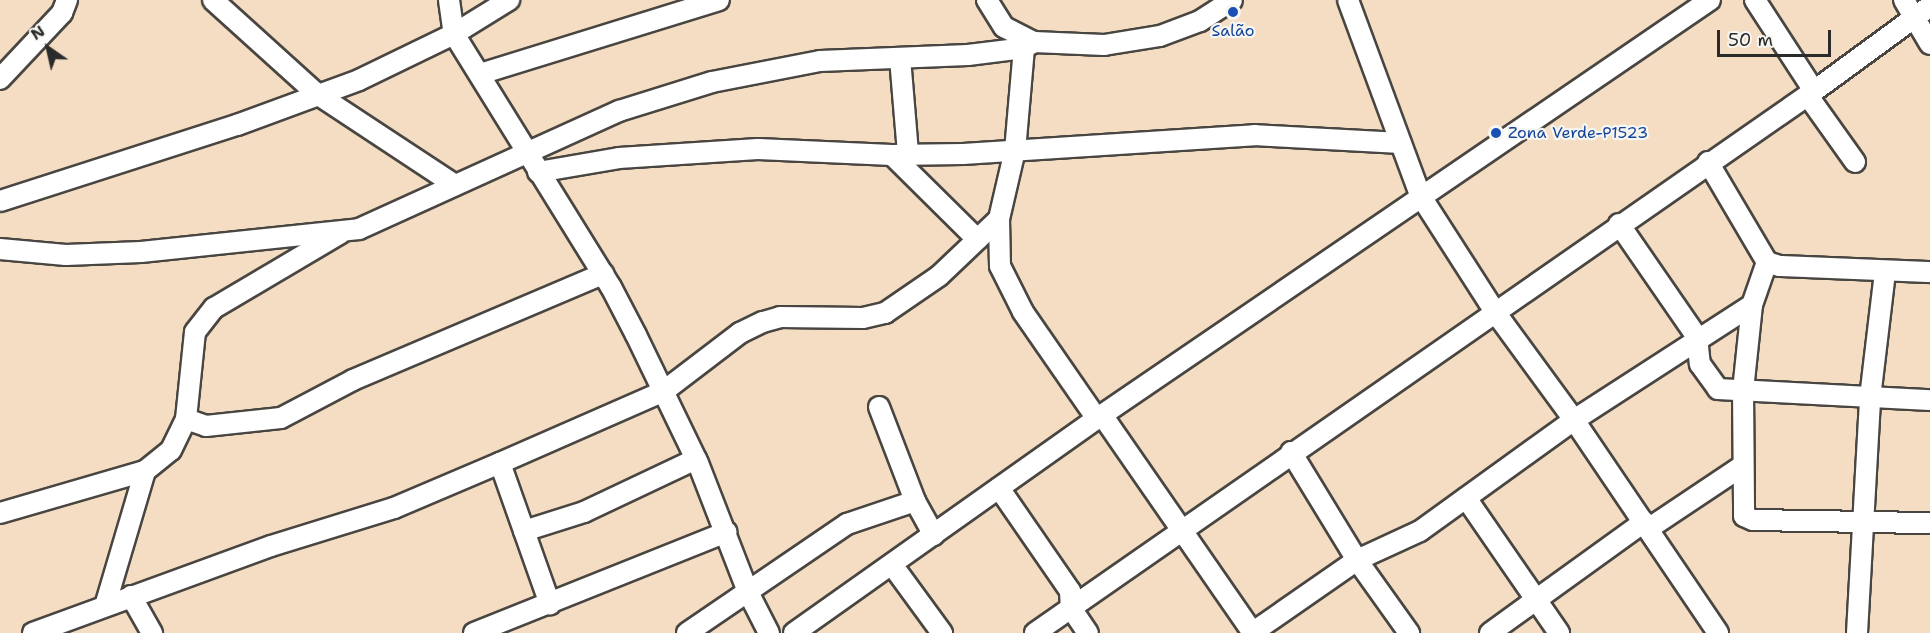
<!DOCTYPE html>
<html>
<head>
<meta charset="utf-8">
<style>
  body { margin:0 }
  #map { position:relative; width:1930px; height:633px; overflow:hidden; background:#f4ddc2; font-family:"Shantell Sans",sans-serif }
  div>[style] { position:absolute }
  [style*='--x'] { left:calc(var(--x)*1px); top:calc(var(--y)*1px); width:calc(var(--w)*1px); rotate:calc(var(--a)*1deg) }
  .roads { filter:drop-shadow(2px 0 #494642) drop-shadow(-2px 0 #494642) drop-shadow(0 2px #494642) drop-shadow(0 -2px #494642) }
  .minor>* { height:20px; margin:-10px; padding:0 10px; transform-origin:10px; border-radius:10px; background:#fff }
  .dots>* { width:16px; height:16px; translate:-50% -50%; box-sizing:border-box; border:3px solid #f6f6f2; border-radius:50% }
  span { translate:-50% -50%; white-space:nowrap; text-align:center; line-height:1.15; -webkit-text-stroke:4.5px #f6f6f2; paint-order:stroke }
  .transit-label { font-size:16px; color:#164399 }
  .left { translate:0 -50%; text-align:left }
  .north { position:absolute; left:18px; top:18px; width:60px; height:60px; -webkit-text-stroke:4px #f6f6f2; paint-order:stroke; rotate:326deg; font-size:16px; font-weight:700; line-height:24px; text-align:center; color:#2b2b2b }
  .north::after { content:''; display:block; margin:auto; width:21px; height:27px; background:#2b2b2b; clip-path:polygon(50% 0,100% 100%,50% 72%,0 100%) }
  .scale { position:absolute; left:1717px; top:30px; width:114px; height:27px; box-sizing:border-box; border:3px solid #2b2b2b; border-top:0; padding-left:8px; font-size:18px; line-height:21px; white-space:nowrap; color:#2b2b2b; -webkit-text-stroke:4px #f6f6f2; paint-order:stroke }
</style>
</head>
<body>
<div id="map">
  <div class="roads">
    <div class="minor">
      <i style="--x:213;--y:0;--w:140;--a:42.1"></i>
      <i style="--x:317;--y:94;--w:165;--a:33.4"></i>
      <i style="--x:449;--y:0;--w:34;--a:82"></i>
      <i style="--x:454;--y:34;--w:298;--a:58.2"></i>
      <i style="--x:611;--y:287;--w:54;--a:62.5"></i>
      <i style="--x:636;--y:335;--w:142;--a:64.2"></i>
      <i style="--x:698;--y:463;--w:138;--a:68.8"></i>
      <i style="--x:748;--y:592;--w:46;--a:62.9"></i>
      <i style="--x:987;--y:0;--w:32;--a:58"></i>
      <i style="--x:1004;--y:27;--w:34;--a:27"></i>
      <i style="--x:1034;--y:42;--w:70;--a:2.5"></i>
      <i style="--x:1104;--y:45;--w:57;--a:-9.1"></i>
      <i style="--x:1160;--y:36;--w:43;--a:-20.6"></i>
      <i style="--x:1200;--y:21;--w:38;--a:-33"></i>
      <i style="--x:1348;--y:0;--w:208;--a:69.7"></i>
      <i style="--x:1420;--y:195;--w:139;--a:57.3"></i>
      <i style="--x:1495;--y:312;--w:134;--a:53.8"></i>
      <i style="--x:1574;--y:420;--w:257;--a:55.9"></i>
      <i style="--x:1755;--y:0;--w:108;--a:57"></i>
      <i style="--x:1904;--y:0;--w:51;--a:59.4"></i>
      <i style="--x:1024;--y:48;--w:102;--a:95"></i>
      <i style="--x:1015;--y:150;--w:71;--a:103.1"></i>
      <i style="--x:999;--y:219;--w:47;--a:88.8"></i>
      <i style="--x:1000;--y:266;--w:51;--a:63.4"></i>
      <i style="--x:1023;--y:312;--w:130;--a:55.3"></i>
      <i style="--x:900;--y:58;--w:96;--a:85.2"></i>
      <i style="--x:480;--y:74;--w:250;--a:-17.2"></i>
      <i style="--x:0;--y:79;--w:91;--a:-46.8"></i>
      <i style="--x:62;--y:13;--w:14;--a:-69"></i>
      <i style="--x:1808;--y:96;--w:81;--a:54.5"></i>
      <i style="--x:892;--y:155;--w:120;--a:44.7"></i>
      <i style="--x:1708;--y:162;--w:116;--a:59.5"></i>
      <i style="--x:1767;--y:262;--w:13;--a:18"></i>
      <i style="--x:1779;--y:266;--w:151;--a:2.3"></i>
      <i style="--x:538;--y:172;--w:82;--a:-9.8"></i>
      <i style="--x:619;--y:158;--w:139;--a:-3.7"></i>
      <i style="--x:758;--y:149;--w:134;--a:2.6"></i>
      <i style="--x:892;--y:155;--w:71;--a:-0.8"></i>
      <i style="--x:963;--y:154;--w:292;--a:-3.7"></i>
      <i style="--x:1254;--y:135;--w:147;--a:3.1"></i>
      <i style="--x:0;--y:201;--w:249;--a:-17.8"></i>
      <i style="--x:237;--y:125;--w:130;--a:-20.2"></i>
      <i style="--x:359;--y:80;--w:106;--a:-25.8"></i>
      <i style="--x:454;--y:34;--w:65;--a:-31.7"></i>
      <i style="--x:1619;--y:224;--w:137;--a:55.4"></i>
      <i style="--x:1697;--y:337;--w:27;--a:84"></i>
      <i style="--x:1700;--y:364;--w:31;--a:54"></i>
      <i style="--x:1718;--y:389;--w:212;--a:3"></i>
      <i style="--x:0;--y:249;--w:66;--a:5.2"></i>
      <i style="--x:66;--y:255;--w:75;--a:-2.3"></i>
      <i style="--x:141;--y:252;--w:219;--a:-6"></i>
      <i style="--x:359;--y:229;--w:286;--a:-24.4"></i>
      <i style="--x:619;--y:111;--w:97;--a:-17.3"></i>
      <i style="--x:712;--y:82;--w:110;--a:-11"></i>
      <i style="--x:820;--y:61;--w:148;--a:-2.3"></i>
      <i style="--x:968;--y:55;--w:56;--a:-7.1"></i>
      <i style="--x:1024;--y:48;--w:12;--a:-31"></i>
      <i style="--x:1752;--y:305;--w:85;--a:96"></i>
      <i style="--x:1743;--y:390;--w:126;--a:89.5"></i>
      <i style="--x:1744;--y:516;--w:10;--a:24"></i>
      <i style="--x:1753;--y:520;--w:177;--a:1"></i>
      <i style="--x:879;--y:407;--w:101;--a:69"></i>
      <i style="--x:1102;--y:415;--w:265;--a:55.3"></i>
      <i style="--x:186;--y:419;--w:21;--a:19"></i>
      <i style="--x:206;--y:426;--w:75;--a:-6.1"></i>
      <i style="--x:281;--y:418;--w:81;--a:-27.8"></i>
      <i style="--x:353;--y:380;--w:272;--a:-23"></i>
      <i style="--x:1291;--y:452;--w:127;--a:58.6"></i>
      <i style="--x:1357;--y:560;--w:90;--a:54.5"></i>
      <i style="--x:500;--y:463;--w:150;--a:70.5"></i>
      <i style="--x:999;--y:488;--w:125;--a:55.4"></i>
      <i style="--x:1070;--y:591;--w:17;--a:87"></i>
      <i style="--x:1071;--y:608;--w:30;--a:56"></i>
      <i style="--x:1466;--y:498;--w:164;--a:55.4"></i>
      <i style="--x:0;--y:513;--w:151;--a:-16.2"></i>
      <i style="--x:145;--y:471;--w:33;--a:-39"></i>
      <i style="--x:171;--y:450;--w:34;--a:-64"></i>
      <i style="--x:186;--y:419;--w:87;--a:-84.1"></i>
      <i style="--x:195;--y:332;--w:31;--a:-52"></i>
      <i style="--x:214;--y:308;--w:147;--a:-30.6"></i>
      <i style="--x:1648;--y:529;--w:113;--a:-33.8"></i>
      <i style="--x:524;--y:531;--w:63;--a:-17.6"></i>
      <i style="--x:584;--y:512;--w:124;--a:-25.3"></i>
      <i style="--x:893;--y:566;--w:83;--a:53.8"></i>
      <i style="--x:131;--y:596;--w:43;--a:60.4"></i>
      <i style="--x:105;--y:606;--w:141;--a:-73.5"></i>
      <i style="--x:33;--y:633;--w:253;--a:-20.1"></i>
      <i style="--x:271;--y:546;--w:129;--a:-17.2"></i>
      <i style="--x:394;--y:508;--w:115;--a:-23"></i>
      <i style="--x:500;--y:463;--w:179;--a:-23.7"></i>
      <i style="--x:664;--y:391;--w:96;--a:-37.3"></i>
      <i style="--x:740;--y:333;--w:25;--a:-26"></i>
      <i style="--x:763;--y:322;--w:18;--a:-16"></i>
      <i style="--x:780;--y:317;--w:83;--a:0.7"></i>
      <i style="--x:863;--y:318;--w:23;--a:-13"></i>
      <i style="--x:885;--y:313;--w:65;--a:-34.4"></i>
      <i style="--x:939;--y:276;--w:83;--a:-43.5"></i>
      <i style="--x:474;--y:633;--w:272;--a:-21.8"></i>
      <i style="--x:687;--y:633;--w:194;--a:-34.3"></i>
      <i style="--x:847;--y:524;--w:72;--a:-18.7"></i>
      <i style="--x:915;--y:501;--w:39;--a:61"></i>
      <i style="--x:794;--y:633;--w:377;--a:-35.3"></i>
      <i style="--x:1102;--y:415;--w:736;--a:-34.32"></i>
      <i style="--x:1035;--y:633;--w:949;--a:-34.83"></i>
      <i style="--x:1814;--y:91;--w:144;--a:-36.2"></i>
      <i style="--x:1252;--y:633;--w:128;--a:-34.8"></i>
      <i style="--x:1357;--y:560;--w:69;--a:-24.7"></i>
      <i style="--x:1420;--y:531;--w:190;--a:-35.8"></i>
      <i style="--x:1574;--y:420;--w:212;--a:-32.9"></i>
      <i style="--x:1752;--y:305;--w:46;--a:-70.8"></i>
      <i style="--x:1490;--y:633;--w:190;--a:-35.8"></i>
      <i style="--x:1857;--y:633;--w:235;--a:-86.8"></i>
      <i style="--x:1870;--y:398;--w:127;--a:-83.2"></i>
    </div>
  </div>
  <div class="dots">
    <i style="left:1233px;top:12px;background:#1a4fb4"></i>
    <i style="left:1496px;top:133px;background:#1a4fb4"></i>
  </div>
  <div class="transit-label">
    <span style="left:1233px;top:31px">Salão</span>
    <span class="left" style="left:1508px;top:133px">Zona Verde-P1523</span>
  </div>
  <div class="north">N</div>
  <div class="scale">50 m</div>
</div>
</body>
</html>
